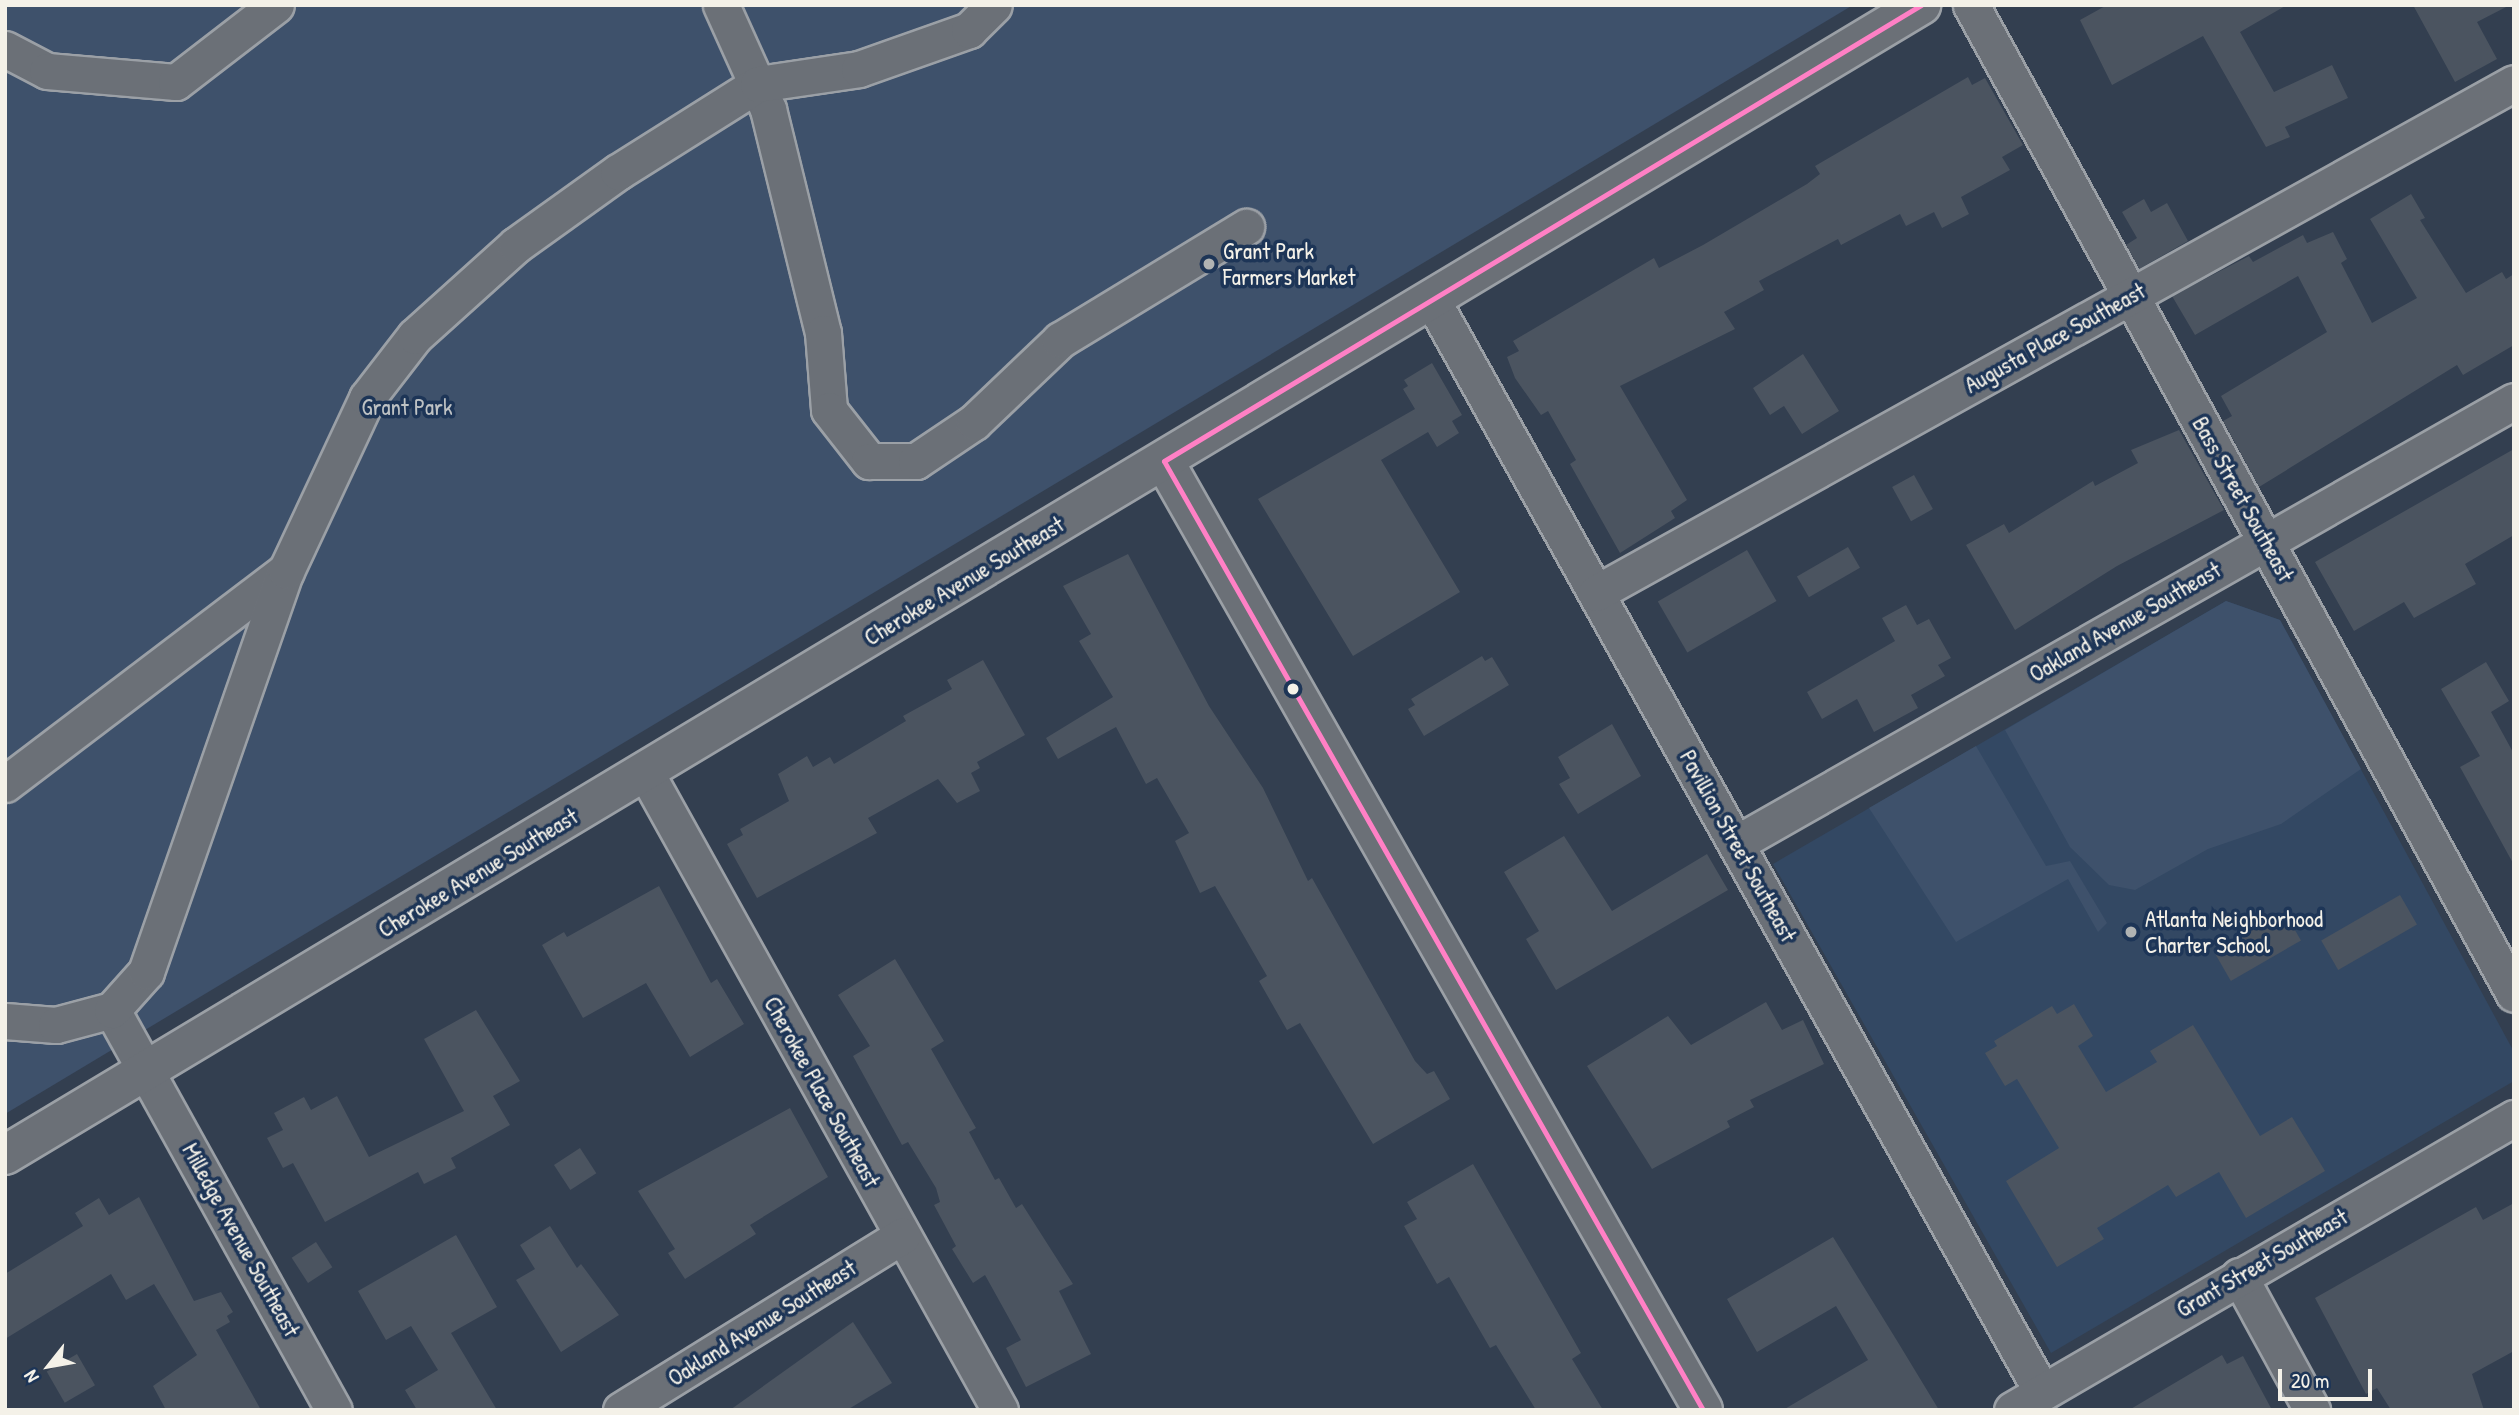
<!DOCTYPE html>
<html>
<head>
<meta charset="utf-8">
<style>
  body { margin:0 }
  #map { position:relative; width:2519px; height:1415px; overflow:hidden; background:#333f50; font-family:"Patrick Hand",sans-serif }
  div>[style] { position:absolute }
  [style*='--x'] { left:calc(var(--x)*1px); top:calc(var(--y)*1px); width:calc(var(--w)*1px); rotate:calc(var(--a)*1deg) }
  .built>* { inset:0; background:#334863 }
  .green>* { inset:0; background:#3e516b }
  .building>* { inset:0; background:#4b5460; transform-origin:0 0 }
  .roads { filter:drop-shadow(2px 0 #9ba0a6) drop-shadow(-2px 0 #9ba0a6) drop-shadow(0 2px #9ba0a6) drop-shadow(0 -2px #9ba0a6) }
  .street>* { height:35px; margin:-17.5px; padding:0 17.5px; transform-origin:17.5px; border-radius:17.5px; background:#6b7077 }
  .secondary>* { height:38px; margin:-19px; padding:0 19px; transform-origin:19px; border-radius:19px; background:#6b7077 }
  .bus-1>* { height:5px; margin:-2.5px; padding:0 2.5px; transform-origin:2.5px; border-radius:2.5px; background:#ff80c5 }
  .dots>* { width:19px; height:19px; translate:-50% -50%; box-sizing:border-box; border:4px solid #1d3557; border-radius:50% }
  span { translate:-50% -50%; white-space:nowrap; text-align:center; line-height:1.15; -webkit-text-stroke:7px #1d3557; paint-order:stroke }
  .poi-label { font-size:23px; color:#f4f1e8 }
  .left { translate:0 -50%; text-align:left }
  .street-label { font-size:23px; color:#f4f1e8 }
  .park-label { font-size:23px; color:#bec2c4 }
  .frame { position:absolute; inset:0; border:7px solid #f4f1e8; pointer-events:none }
  .north { position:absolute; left:14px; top:1331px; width:70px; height:70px; -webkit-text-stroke:5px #1d3557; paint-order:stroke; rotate:239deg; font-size:19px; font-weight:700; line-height:28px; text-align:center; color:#f4f1e8 }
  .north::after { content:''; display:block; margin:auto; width:24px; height:32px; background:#f4f1e8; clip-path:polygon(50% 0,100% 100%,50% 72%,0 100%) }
  .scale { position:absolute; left:2278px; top:1369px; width:94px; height:32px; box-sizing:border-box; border:4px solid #f4f1e8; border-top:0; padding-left:9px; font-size:21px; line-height:24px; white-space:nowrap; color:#f4f1e8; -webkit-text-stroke:5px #1d3557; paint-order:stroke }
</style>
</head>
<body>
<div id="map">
  <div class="built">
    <i style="clip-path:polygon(2226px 601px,2280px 620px,2514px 1052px,2514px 1081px,2051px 1353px,1773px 864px)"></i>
  </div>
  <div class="green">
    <i style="clip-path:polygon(5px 5px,1853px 5px,5px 1114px)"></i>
    <i style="clip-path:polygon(2226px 601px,2280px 620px,2361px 769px,2281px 824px,2208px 849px,2135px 890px,2109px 885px,2070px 847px,2005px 730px)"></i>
    <i style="clip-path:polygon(1976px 746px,2046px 866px,2070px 861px,2107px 923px,2098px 932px,2068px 879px,1956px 942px,1869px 808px)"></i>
  </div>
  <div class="building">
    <i style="clip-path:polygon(2107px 5px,2287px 5px,2240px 32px,2274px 92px,2332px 65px,2348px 98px,2285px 127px,2290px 137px,2266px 147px,2203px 36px,2112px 85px,2080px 20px)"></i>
    <i style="clip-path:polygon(2413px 5px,2510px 5px,2477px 22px,2497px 59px,2455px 82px)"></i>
    <i style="clip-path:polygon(1968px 77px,1972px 85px,1985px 78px,2023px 145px,2002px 157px,2010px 170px,1961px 197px,1969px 214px,1942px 228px,1934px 212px,1906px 226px,1900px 214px,1841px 245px,1838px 239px,1759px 281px,1764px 290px,1724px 312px,1735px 329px,1620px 386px,1687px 500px,1671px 511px,1675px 518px,1620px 553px,1570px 464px,1576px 460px,1548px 411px,1541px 415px,1515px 378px,1507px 357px,1519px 351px,1513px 341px,1654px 258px,1659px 268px,1703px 245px,1807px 184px,1820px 174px,1815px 166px)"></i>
    <i style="clip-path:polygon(2411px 194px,2425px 218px,2420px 220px,2466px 293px,2502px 272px,2506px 279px,2514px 274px,2514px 345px,2463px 375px,2457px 365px,2259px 487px,2223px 421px,2232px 416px,2221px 396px,2327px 332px,2298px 276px,2195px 335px,2172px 296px,2249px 256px,2253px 262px,2303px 235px,2307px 243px,2333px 232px,2347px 259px,2341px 263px,2372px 323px,2417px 298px,2370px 219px)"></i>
    <i style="clip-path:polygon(2144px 199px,2151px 212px,2167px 203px,2188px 241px,2139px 269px,2126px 245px,2137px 238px,2122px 212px)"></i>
    <i style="clip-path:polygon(1803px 354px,1839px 411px,1802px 434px,1784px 406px,1770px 415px,1753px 388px)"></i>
    <i style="clip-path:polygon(1432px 363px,1462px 415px,1452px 421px,1459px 433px,1437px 447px,1428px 432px,1381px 460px,1460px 592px,1353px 656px,1258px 499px,1415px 409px,1403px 389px,1408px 386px,1404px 380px)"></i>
    <i style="clip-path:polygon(2179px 430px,2224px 510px,2117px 566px,2015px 630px,1966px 545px,2004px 524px,2009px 533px,2093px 481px,2095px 486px,2138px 463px,2131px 450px)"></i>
    <i style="clip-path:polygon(2514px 449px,2514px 535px,2465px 564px,2476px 584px,2414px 618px,2404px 602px,2354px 631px,2315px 562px)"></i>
    <i style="left:1914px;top:475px;width:39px;height:25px;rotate:61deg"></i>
    <i style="left:1848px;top:547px;width:24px;height:59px;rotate:60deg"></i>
    <i style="left:1747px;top:550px;width:59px;height:103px;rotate:60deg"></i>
    <i style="clip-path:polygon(1128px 554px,1209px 706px,1263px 788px,1308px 881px,1312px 878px,1415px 1061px,1427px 1074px,1434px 1071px,1450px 1099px,1373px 1144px,1300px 1023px,1287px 1030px,1259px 981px,1267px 976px,1215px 886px,1200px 893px,1175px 841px,1189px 833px,1157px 778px,1146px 784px,1116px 727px,1058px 759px,1046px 738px,1113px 697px,1079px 641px,1091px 634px,1063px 586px)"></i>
    <i style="clip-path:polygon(1906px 605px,1917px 625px,1929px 619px,1951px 658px,1938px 665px,1945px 676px,1911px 695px,1918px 708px,1874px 732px,1857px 699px,1822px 719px,1807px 692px,1895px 641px,1882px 618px)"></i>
    <i style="clip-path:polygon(1482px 656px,1485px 661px,1492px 657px,1509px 685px,1424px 736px,1408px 709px,1415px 705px,1411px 699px)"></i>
    <i style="clip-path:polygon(983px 660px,1025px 735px,977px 762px,980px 768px,971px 773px,980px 791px,957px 803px,938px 779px,868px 818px,877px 833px,757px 898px,727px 844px,743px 835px,740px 829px,789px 801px,778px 774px,807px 756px,813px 767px,830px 757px,834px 764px,906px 721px,903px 716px,952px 689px,947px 680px)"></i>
    <i style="clip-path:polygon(2486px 662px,2509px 701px,2491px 712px,2514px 754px,2514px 865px,2460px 767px,2480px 756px,2441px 689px)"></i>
    <i style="clip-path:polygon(1612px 724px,1641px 776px,1578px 814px,1559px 784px,1570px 778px,1558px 757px)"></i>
    <i style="clip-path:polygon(1564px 836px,1612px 911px,1707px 854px,1728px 890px,1556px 990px,1526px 939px,1539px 931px,1504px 872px)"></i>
    <i style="clip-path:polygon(659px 886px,711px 983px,717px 979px,744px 1024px,690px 1057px,646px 983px,583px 1018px,542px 945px,564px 932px,567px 937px)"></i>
    <i style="left:2400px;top:895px;width:34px;height:91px;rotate:60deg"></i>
    <i style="left:2284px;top:911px;width:34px;height:81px;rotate:60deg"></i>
    <i style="clip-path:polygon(895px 959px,944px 1041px,931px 1049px,976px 1128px,969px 1132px,995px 1180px,999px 1178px,1016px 1208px,1022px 1204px,1073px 1284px,1059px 1291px,1091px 1354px,1026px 1387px,1006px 1348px,1021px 1340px,985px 1275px,973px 1283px,952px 1249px,956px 1246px,934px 1205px,940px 1202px,936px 1188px,908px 1142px,902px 1145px,853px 1056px,870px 1046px,838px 995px)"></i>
    <i style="clip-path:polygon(1766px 1002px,1782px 1030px,1803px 1020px,1824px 1064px,1750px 1100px,1754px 1107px,1727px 1121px,1730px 1127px,1652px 1169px,1587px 1066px,1668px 1016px,1691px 1045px)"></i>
    <i style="clip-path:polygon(2074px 1004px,2093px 1036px,2078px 1046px,2106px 1092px,2157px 1062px,2150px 1051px,2193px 1025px,2260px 1136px,2292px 1117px,2325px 1171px,2246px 1218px,2219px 1172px,2176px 1197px,2168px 1185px,2097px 1228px,2104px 1239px,2057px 1267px,2006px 1181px,2059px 1148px,2017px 1079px,2005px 1086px,1985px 1053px,1997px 1046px,1994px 1041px,2052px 1006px,2057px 1014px)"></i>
    <i style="clip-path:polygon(476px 1010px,520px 1081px,493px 1096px,510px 1125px,451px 1158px,456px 1168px,424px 1184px,418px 1172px,325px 1222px,293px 1163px,283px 1168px,267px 1138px,283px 1130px,274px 1113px,304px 1097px,311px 1110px,337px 1096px,369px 1157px,464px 1111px,424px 1039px)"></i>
    <i style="clip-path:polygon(790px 1108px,828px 1177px,750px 1225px,756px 1234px,685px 1279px,668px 1253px,675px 1249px,638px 1191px)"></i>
    <i style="left:580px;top:1148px;width:30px;height:31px;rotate:57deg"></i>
    <i style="clip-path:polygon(1473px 1164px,1581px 1353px,1572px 1359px,1603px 1410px,1536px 1410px,1496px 1345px,1490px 1348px,1449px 1277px,1437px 1284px,1404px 1226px,1417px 1219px,1407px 1202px)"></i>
    <i style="clip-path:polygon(139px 1197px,194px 1301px,221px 1292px,233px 1312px,227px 1316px,230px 1322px,216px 1330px,261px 1410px,166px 1410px,153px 1386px,197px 1355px,154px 1284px,126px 1300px,111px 1274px,5px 1339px,5px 1274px,83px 1226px,75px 1213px,99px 1198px,109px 1215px)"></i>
    <i style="clip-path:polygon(2514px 1203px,2514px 1351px,2472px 1374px,2484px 1410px,2391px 1410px,2377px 1388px,2366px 1394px,2315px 1298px,2476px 1207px,2483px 1220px)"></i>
    <i style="clip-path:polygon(550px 1226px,577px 1268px,581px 1264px,619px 1315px,561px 1352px,516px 1280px,535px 1269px,520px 1245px)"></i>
    <i style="clip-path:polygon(456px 1235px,497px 1307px,451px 1333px,497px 1410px,417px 1410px,405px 1390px,438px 1370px,411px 1326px,386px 1340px,358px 1291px)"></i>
    <i style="clip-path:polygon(1833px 1237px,1899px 1344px,1939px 1410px,1783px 1410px,1868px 1360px,1836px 1306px,1757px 1352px,1727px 1299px)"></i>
    <i style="left:316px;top:1242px;width:30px;height:29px;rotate:57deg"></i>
    <i style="clip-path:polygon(853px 1322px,892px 1383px,847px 1410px,730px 1410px)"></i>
    <i style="left:77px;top:1354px;width:36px;height:35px;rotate:60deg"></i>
    <i style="clip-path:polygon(2222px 1355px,2227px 1364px,2243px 1356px,2272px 1410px,2129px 1410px)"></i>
  </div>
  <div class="roads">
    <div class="street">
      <i style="--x:721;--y:5;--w:114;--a:65.7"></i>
      <i style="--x:768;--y:109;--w:231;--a:76.2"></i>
      <i style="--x:823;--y:333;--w:77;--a:85.5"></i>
      <i style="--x:829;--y:410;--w:65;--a:51.9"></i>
      <i style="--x:869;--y:461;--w:47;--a:0"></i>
      <i style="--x:916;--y:461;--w:70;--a:-33.9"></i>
      <i style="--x:974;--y:422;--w:119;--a:-43.6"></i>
      <i style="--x:1060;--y:340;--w:218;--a:-31.3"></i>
      <i style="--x:1971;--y:5;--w:1128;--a:61.23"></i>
      <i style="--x:5;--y:49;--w:47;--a:27.6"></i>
      <i style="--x:47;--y:71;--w:129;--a:4.9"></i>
      <i style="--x:176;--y:82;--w:126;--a:-37.6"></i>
      <i style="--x:1432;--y:300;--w:1251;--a:60.81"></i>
      <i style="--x:1596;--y:593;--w:1050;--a:-29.05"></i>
      <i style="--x:646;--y:773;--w:729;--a:60.94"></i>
      <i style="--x:5;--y:784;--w:353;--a:-37.2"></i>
      <i style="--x:1737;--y:843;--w:894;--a:-29.63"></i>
      <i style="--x:112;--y:1010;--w:457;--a:61"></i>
      <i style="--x:5;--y:1021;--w:51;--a:4.5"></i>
      <i style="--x:56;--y:1025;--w:58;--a:-15"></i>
      <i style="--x:112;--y:1010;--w:51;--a:-48.2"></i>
      <i style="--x:146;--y:972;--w:425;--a:-70.8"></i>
      <i style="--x:286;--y:571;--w:191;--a:-64.9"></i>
      <i style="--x:367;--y:398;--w:78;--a:-52.3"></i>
      <i style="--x:415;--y:336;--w:136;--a:-42"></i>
      <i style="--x:516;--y:245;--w:125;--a:-35.6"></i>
      <i style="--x:618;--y:172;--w:165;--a:-32.2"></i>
      <i style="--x:758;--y:84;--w:102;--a:-8.4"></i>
      <i style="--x:859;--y:69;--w:117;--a:-19.5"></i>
      <i style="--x:969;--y:30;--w:35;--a:-45"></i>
      <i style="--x:2239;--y:1276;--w:153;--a:61.4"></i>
      <i style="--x:621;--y:1410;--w:331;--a:-31.8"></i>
      <i style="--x:2012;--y:1410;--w:581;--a:-30.19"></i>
    </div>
    <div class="secondary">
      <i style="--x:1164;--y:461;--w:1091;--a:60.4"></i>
      <i style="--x:5;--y:1155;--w:2235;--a:-30.97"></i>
    </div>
  </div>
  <div class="bus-1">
    <i style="--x:1703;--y:1410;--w:1091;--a:-119.6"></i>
    <i style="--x:1164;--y:461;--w:884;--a:-31.06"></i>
  </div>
  <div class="dots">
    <i style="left:1209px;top:264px;background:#b0b3b3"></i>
    <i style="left:1293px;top:689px;background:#f4f1e8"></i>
    <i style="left:2131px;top:932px;background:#b0b3b3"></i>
  </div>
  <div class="poi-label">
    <span class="left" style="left:1223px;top:264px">Grant Park<br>Farmers Market</span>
    <span class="left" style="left:2145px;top:932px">Atlanta Neighborhood<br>Charter School</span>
  </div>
  <div class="street-label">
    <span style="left:2055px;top:338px;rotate:-29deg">Augusta Place Southeast</span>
    <span style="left:2243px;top:499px;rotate:61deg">Bass Street Southeast</span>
    <span style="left:964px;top:581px;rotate:-31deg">Cherokee Avenue Southeast</span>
    <span style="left:2125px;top:622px;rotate:-30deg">Oakland Avenue Southeast</span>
    <span style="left:1738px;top:846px;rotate:61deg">Pavillion Street Southeast</span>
    <span style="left:478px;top:873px;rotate:-31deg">Cherokee Avenue Southeast</span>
    <span style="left:822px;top:1092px;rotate:61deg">Cherokee Place Southeast</span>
    <span style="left:241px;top:1240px;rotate:61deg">Milledge Avenue Southeast</span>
    <span style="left:2262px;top:1263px;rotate:-30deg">Grant Street Southeast</span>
    <span style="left:762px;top:1323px;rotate:-32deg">Oakland Avenue Southeast</span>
  </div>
  <div class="park-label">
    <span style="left:407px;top:407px">Grant Park</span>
  </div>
  <div class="frame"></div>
  <div class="north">N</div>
  <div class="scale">20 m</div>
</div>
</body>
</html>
